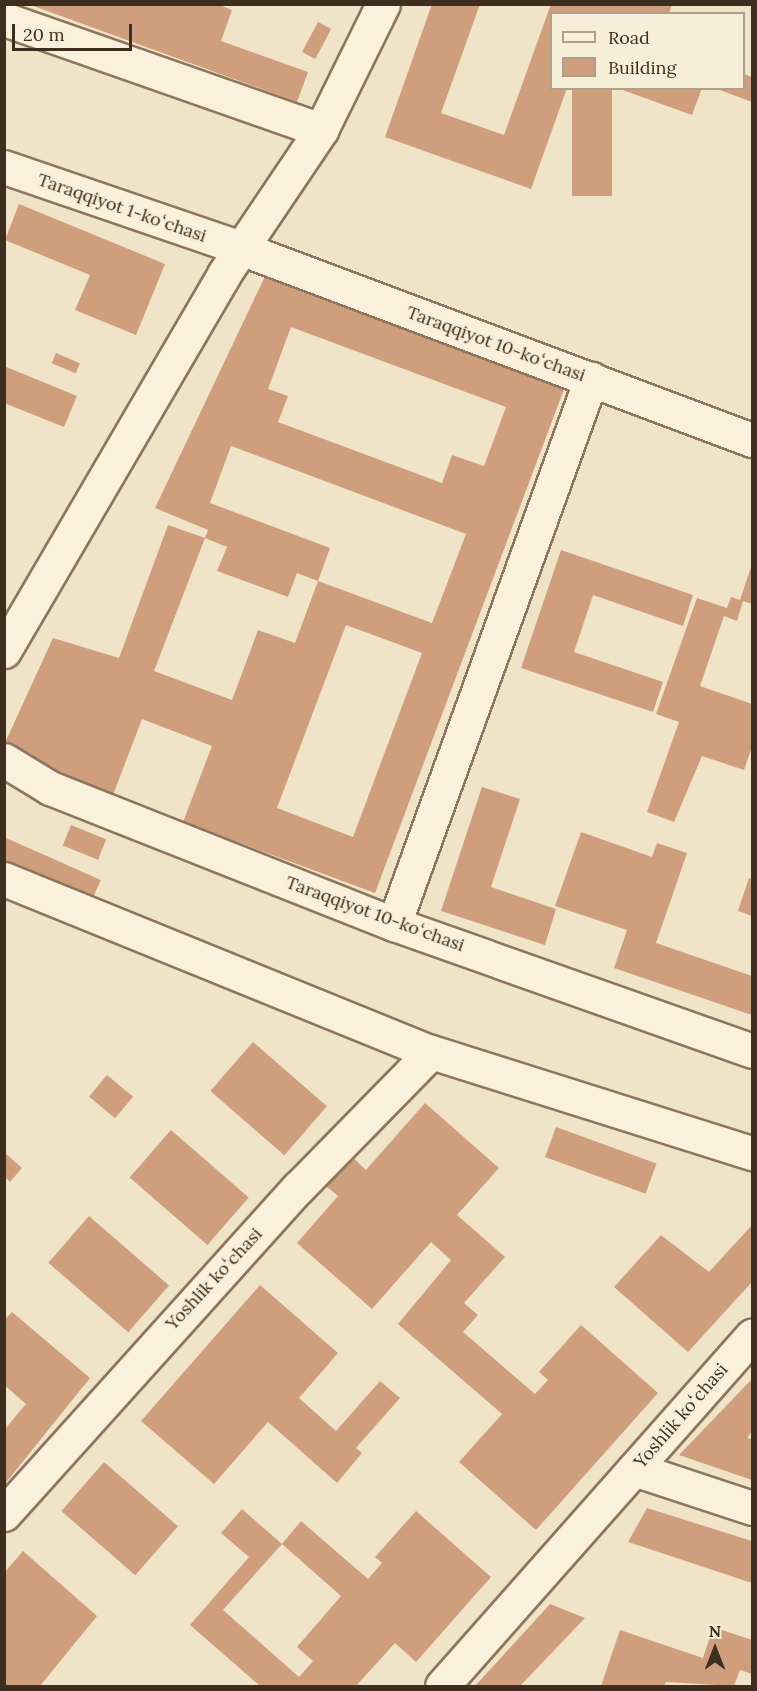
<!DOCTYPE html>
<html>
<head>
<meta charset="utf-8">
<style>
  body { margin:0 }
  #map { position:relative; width:757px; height:1691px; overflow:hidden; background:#f0e4c8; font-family:Lora,serif }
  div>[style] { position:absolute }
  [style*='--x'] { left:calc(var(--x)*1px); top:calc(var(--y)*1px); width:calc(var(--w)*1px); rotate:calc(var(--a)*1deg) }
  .building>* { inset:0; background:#cf9f7d; transform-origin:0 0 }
  .roads { filter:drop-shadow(2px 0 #8d765c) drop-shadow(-2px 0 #8d765c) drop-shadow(0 2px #8d765c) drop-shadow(0 -2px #8d765c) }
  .minor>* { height:33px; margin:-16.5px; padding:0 16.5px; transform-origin:16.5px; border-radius:16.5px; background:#faf1dc }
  span { translate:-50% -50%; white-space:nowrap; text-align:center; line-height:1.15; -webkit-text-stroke:4.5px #f7eed8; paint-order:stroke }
  .street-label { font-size:18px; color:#3d2e20 }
  .frame { position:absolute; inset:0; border:6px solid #3d2e20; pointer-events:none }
  .legend { position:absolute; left:550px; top:12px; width:195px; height:78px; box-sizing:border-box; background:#f7eed8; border:2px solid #ada18e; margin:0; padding:8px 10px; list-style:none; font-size:18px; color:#3d2e20 }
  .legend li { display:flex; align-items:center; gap:12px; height:30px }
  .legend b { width:30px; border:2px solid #ada18e }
  .north { position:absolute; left:685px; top:1619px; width:60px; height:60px; -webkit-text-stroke:4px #f7eed8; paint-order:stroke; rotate:0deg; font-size:16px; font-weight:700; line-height:24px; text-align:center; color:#3d2e20 }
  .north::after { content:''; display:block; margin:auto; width:21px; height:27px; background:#3d2e20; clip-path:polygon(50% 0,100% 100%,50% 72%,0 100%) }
  .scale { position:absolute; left:12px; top:24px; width:120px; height:27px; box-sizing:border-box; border:3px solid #3d2e20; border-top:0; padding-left:8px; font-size:18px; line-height:21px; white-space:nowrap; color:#3d2e20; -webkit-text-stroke:4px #f7eed8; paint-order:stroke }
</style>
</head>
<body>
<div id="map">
  <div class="building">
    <i style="clip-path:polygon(28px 4px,217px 4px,232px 10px,221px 41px,308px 72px,297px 102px)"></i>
    <i style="clip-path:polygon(432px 4px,480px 4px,441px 113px,504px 135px,551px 4px,672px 4px,669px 14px,552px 14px,552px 88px,567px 88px,531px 189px,385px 137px)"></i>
    <i style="left:318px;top:22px;width:15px;height:34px;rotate:28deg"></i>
    <i style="clip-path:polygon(744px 74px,752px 77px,752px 102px,717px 89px,744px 88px)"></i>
    <i style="left:572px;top:88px;width:40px;height:108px"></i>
    <i style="clip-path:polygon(617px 88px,702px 88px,692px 115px)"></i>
    <i style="clip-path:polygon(19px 204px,165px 264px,136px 335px,75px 310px,90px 275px,5px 240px)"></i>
    <i style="clip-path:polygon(evenodd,268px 270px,566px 384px,375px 893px,183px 822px,212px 746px,142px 719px,113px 795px,29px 763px,4px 745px,53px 638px,119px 658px,168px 525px,205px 538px,154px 671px,232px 700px,258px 630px,295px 643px,318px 581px,432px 623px,466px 534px,231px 446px,210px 503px,330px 548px,318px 581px,297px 573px,288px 597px,217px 571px,227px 547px,205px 538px,208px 530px,155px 508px,268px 270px,291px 327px,506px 407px,484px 466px,452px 455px,442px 483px,278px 422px,288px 396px,268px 389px,291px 327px,268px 270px,346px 625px,422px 653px,353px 837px,277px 808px,346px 625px)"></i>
    <i style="left:56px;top:353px;width:26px;height:11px;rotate:23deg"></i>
    <i style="clip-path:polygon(4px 366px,77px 396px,64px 427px,4px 403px)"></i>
    <i style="clip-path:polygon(561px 550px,693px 595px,683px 626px,593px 595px,574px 652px,663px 682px,653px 712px,521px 668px)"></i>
    <i style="clip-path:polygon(752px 564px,752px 604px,743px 601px,737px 621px,724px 616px,700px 686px,752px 704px,752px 747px,744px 770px,702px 756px,674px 822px,647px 812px,679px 722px,656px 714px,697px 598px,727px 608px,731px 597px,740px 600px)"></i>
    <i style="clip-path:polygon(482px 787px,520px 799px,491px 887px,556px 909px,545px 945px,441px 911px)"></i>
    <i style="left:71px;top:825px;width:38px;height:22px;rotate:22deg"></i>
    <i style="clip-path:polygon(581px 832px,652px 857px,657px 843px,687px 853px,656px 943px,752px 976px,752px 1015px,614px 968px,627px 930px,555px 906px)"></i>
    <i style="left:4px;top:837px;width:106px;height:27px;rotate:24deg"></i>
    <i style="clip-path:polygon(749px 878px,752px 879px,752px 916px,738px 911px)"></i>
    <i style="left:253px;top:1042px;width:98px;height:65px;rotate:41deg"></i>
    <i style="left:107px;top:1075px;width:34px;height:28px;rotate:40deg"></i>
    <i style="clip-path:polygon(425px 1103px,499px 1168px,457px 1215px,505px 1257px,464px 1303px,478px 1315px,463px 1332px,535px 1394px,548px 1380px,539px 1372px,581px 1325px,658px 1393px,536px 1530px,459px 1462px,502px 1414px,398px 1324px,451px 1260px,431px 1242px,372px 1309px,297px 1243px,338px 1196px,326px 1186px,352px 1157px,366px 1170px)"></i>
    <i style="left:556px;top:1127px;width:107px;height:32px;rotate:20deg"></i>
    <i style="left:171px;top:1130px;width:103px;height:63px;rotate:41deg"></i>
    <i style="clip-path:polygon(5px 1153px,22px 1168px,10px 1182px,5px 1177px)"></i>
    <i style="left:89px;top:1216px;width:106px;height:62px;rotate:41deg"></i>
    <i style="clip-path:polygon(752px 1225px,752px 1282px,688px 1352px,614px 1287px,661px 1235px,709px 1272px)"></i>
    <i style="clip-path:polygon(260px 1285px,338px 1353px,299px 1398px,336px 1431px,380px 1381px,400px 1398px,356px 1448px,362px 1453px,337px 1483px,268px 1422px,214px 1484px,141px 1421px)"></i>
    <i style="clip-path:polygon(12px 1312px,90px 1378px,4px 1485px,4px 1430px,26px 1404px,4px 1385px,4px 1320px)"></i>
    <i style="clip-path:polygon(752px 1379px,752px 1431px,747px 1438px,752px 1439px,752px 1480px,679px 1455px)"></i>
    <i style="left:104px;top:1462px;width:98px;height:65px;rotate:41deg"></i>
    <i style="clip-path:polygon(647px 1508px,752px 1541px,752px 1583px,628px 1542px)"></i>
    <i style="clip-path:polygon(242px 1509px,282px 1544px,223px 1610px,299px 1677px,313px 1661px,297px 1647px,341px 1596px,282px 1544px,301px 1521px,368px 1579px,382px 1563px,375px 1557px,416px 1511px,491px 1577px,416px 1662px,395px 1643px,356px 1686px,260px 1686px,190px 1625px,249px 1557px,221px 1533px)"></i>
    <i style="clip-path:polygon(23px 1551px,97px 1616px,40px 1686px,4px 1686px,4px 1573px)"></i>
    <i style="clip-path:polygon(550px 1604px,585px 1618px,520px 1686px,475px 1686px)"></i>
    <i style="clip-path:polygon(713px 1627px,752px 1640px,752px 1674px,740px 1670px,734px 1686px,666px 1682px,664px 1686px,601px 1686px,620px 1630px,703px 1658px)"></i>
  </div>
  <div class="roads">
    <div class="minor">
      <i style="--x:4;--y:19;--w:336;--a:19.3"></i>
      <i style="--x:4;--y:167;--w:250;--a:18.9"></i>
      <i style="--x:240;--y:248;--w:547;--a:20.56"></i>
      <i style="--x:4;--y:651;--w:436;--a:-59.7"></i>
      <i style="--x:224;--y:274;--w:174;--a:-56"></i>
      <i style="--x:321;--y:130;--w:140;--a:-63.8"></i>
      <i style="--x:4;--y:760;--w:54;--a:31.3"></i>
      <i style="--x:50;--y:788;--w:370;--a:21.6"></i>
      <i style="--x:394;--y:924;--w:380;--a:19.5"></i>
      <i style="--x:4;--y:879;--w:461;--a:22.1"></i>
      <i style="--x:431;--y:1052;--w:337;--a:17.5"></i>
      <i style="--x:394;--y:924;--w:580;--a:-70.13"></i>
      <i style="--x:634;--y:1469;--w:124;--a:18.3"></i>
      <i style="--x:4;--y:1514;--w:439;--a:-48"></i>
      <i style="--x:298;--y:1188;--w:190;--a:-45.6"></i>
      <i style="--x:442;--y:1686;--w:468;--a:-48.5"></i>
    </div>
  </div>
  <div class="street-label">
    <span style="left:122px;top:208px;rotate:19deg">Taraqqiyot 1-koʻchasi</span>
    <span style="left:496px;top:344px;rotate:20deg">Taraqqiyot 10-koʻchasi</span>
    <span style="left:375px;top:914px;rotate:20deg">Taraqqiyot 10-koʻchasi</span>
    <span style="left:214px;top:1279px;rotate:-47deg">Yoshlik koʻchasi</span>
    <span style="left:681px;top:1416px;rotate:-49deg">Yoshlik koʻchasi</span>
  </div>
  <div class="frame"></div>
  <ul class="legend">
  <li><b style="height:8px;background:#faf1dc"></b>Road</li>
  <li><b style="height:16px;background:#cf9f7d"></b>Building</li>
  </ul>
  <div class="north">N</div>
  <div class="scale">20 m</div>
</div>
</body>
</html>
